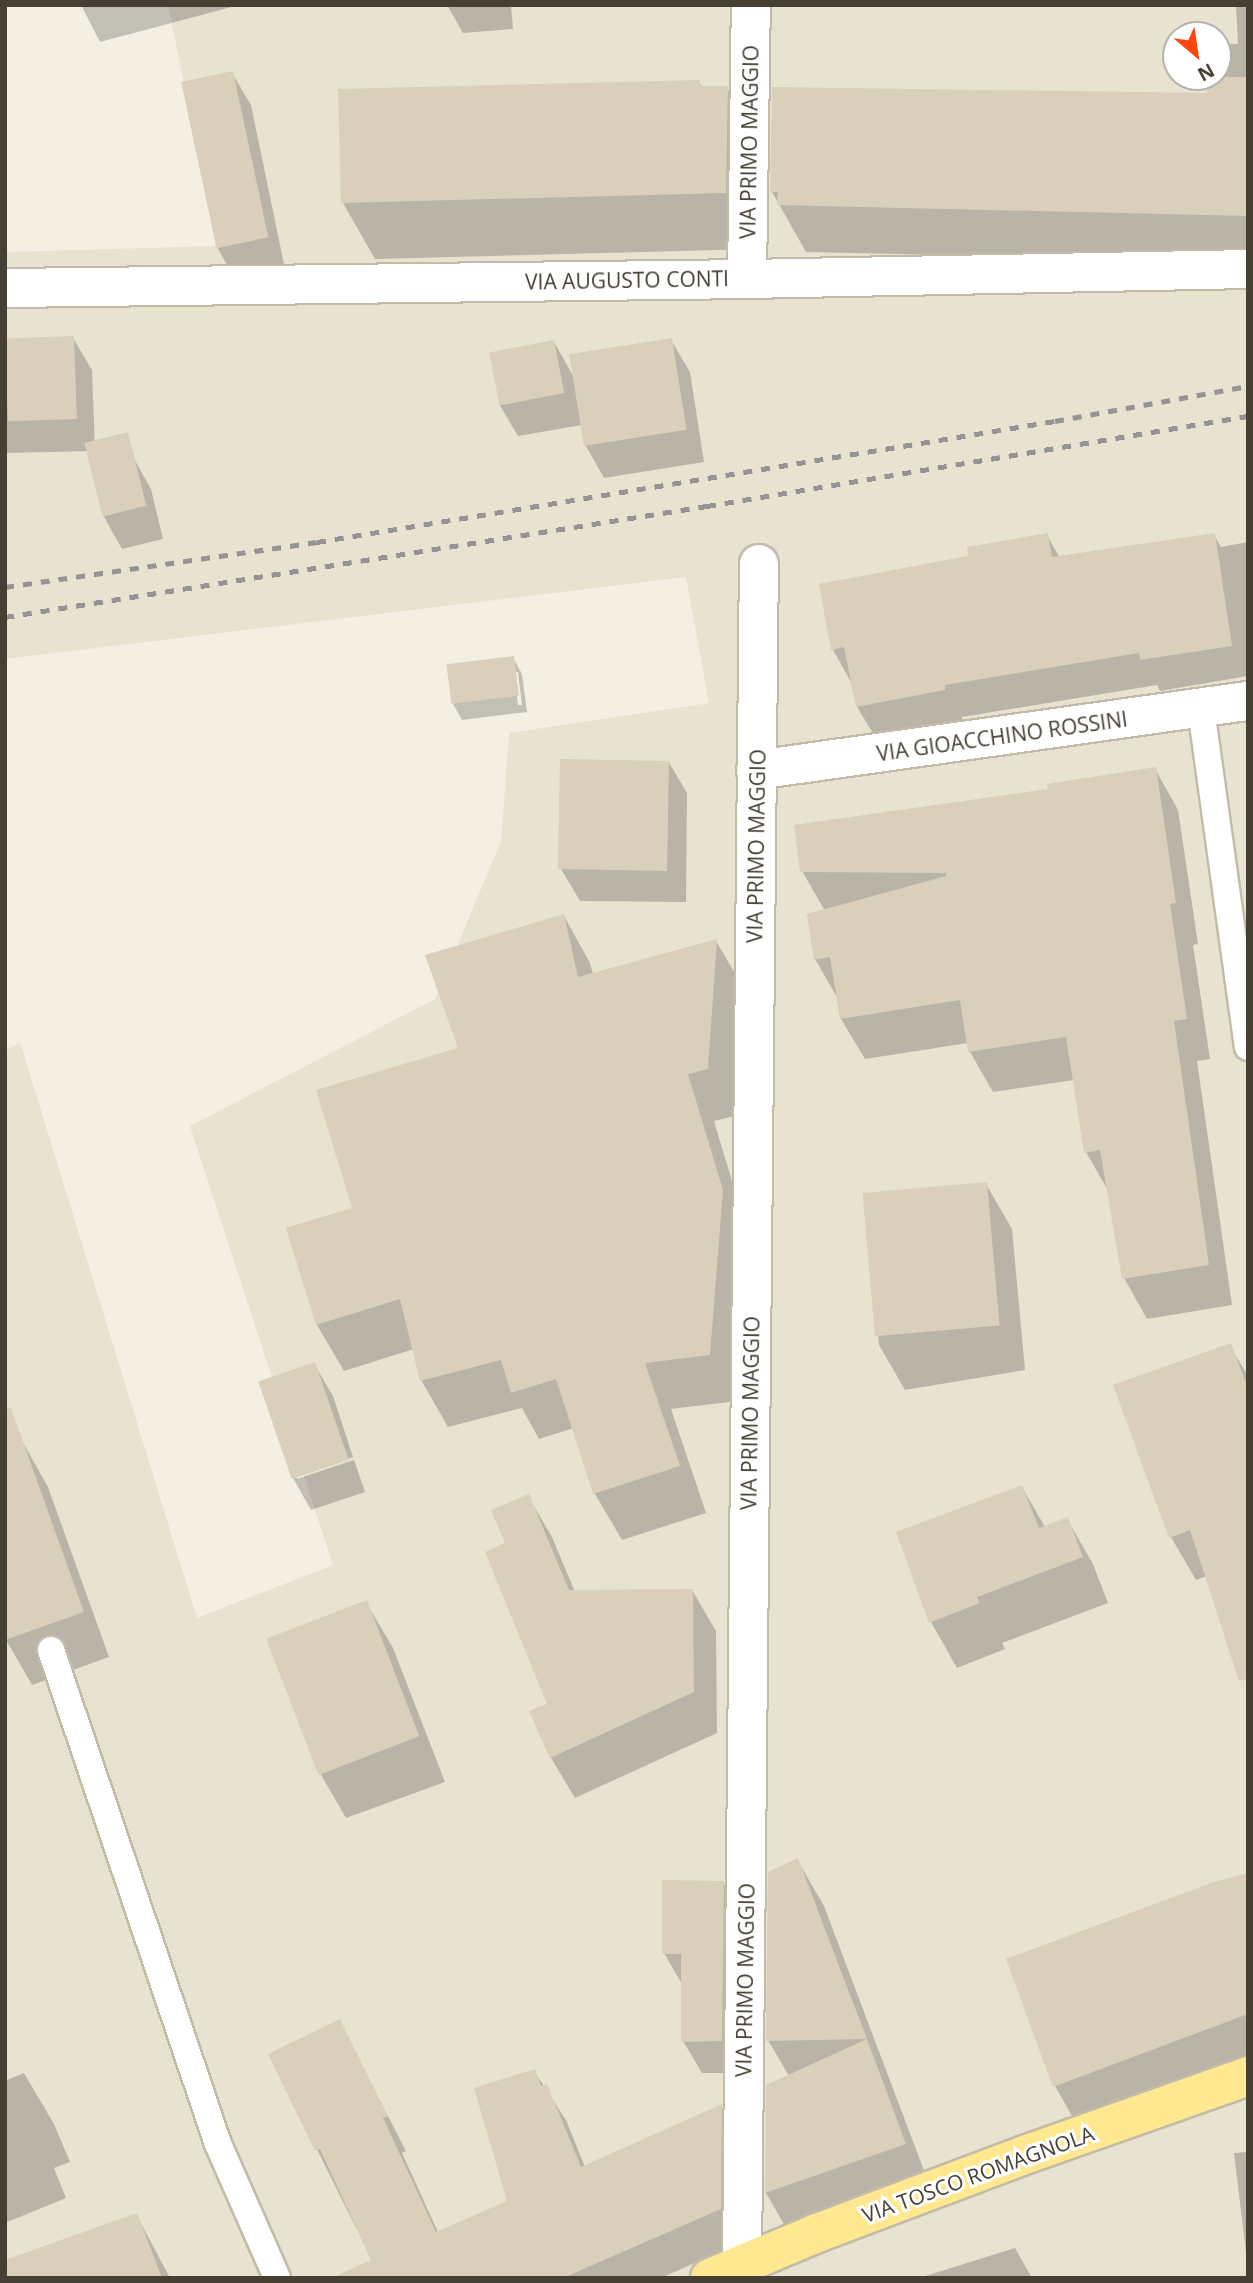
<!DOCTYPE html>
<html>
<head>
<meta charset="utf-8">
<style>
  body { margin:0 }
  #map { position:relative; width:1253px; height:2283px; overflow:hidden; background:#f3f0e3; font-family:"Open Sans",sans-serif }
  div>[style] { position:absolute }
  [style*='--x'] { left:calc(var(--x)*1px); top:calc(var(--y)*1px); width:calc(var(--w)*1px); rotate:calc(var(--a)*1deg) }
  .residential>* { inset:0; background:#e8e2d1 }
  .shadow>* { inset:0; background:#0003 }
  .building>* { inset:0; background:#d9cfba; transform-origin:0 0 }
  .roads { filter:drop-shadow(2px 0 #c2bba8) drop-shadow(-2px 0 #c2bba8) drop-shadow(0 2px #c2bba8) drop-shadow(0 -2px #c2bba8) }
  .lane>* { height:26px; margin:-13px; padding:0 13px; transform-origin:13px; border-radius:13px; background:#fff }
  .street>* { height:38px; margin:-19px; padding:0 19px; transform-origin:19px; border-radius:19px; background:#fff }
  .primary>* { height:38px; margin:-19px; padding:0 19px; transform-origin:19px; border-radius:19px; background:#ffe890 }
  .rail>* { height:5px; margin-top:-2.5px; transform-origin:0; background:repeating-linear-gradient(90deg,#949494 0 9px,transparent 0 18px) }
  span { translate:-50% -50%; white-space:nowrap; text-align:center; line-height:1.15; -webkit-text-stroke:6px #fff; paint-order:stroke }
  .street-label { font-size:21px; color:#454033 }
  .frame { position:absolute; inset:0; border:7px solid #454033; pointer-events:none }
  .north { position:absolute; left:1162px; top:21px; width:70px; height:70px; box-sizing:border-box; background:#fff; border:2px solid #b5b3ad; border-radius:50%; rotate:151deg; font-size:19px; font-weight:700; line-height:28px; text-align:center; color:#454033 }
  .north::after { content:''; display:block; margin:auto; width:24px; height:32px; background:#ff450e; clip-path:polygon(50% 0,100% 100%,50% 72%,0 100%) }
</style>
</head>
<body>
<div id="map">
  <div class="residential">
    <i style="clip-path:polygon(evenodd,168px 5px,1248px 5px,1248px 2278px,5px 2278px,5px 1051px,20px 1042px,197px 1618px,333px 1565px,190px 1126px,435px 999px,501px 841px,509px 733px,709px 703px,686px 577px,5px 659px,5px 252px,217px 246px,168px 5px,1176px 35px,1218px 35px,1218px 77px,1176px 77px,1176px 35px)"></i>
  </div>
  <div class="shadow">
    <i style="clip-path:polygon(81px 5px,239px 5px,100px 42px)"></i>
    <i style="clip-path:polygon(447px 5px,511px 5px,513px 29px,463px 33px)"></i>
    <i style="clip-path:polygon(1236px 5px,1248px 5px,1248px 262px,806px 252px,772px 192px,1208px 95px,1210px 77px,1218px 77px,1218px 44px,1238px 44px)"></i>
    <i style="clip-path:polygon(232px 73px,251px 105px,285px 269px,235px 279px,217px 247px)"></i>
    <i style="clip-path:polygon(699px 82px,702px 87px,727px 88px,759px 144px,758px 249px,375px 259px,343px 203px)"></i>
    <i style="clip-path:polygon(73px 338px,92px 370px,95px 451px,5px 453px,5px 340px)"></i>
    <i style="clip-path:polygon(671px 340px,690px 372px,704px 462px,604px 478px,586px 446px,582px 425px,518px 436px,499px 404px,554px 342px,575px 379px)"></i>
    <i style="clip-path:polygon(133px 457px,151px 489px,163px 539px,122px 549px,104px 517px,91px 465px)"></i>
    <i style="clip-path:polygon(1047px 535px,1060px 558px,1214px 535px,1221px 547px,1248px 542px,1248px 676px,1160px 691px,1157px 685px,962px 717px,963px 721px,876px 738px,857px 707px,851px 682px,833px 650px,970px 557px)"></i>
    <i style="clip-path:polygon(evenodd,513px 658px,522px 674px,527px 712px,462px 720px,453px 704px,513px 658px,514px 672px,518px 672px,522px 705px,518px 705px,514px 672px)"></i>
    <i style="clip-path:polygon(668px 761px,687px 793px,686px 902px,580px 901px,561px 869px)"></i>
    <i style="clip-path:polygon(1155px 769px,1178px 810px,1198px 944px,1193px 945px,1210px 1059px,1197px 1061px,1232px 1305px,1147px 1319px,1124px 1278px,1110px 1194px,1086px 1152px,1074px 1080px,993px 1092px,970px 1052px,968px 1043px,865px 1059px,841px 1019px,838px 999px,815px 959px,825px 911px,802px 871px,1050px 791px)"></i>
    <i style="clip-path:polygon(564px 916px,590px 963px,593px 974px,716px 941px,743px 987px,734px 1116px,714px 1121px,749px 1238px,737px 1401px,671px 1409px,706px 1513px,622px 1540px,595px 1494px,574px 1428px,539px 1439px,522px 1408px,448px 1427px,421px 1380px,414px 1349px,344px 1371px,317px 1325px,354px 1210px,460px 1049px)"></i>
    <i style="clip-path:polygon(986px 1184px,1012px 1229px,1025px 1370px,905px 1390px,879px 1345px,865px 1201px)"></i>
    <i style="clip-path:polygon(1230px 1346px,1248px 1376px,1248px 1676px,1207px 1576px,1196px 1580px,1171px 1537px)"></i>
    <i style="clip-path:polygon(314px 1364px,333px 1396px,353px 1457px,297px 1475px,297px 1479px,354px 1460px,365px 1492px,311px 1510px,293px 1478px)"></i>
    <i style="clip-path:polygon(22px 1441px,48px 1487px,109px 1657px,32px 1685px,5px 1638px)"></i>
    <i style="clip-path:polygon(1022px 1487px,1045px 1527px,1067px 1519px,1093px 1564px,1108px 1603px,1002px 1643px,1005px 1649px,957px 1668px,931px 1622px)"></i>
    <i style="clip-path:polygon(528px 1496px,552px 1537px,575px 1592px,692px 1590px,716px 1631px,717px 1733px,575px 1798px,551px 1758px,532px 1712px,550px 1705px,507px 1544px)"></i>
    <i style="clip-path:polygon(366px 1602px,393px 1648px,445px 1782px,346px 1818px,320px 1773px,270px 1643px)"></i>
    <i style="clip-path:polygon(798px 1861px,824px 1906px,931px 2189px,792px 2238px,766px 2193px,767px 2086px,789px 2076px,768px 2040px)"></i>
    <i style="clip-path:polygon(1248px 1874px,1248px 2068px,1080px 2130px,1055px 2086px)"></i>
    <i style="clip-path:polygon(723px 1882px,741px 1914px,740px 2073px,702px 2073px,683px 2041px,683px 1986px,664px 1953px)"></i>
    <i style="clip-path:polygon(339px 2021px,406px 2151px,402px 2153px,438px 2232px,509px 2202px,534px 2071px,566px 2120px,585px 2167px,721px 2106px,740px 2140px,739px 2243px,661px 2278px,381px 2278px,270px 2055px)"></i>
    <i style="clip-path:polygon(24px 2073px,54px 2124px,70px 2162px,54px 2168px,66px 2198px,5px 2223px,5px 2081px)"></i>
    <i style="clip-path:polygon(1248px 2152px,1248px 2269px,1234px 2153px)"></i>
    <i style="clip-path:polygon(137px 2216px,170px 2278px,5px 2278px)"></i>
    <i style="clip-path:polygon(1015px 2248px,1032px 2278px,919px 2278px)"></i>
  </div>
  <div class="building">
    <i style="left:233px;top:71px;width:170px;height:53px;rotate:78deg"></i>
    <i style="clip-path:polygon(1208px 77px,1248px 77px,1248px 216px,777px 205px,778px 192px,770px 192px,772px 87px,1207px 93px)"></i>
    <i style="clip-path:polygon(700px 80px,700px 86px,728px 86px,726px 193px,341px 203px,338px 89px)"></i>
    <i style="left:74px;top:336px;width:83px;height:69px;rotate:88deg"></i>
    <i style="left:672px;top:338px;width:93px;height:104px;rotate:81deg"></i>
    <i style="left:554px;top:340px;width:54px;height:66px;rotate:79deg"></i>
    <i style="left:128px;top:432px;width:76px;height:45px;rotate:76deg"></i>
    <i style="clip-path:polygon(1048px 533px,1052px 557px,1215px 533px,1232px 646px,1140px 660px,1139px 653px,945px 685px,945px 690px,856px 707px,844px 647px,831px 650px,819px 584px,968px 556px,967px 547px)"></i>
    <i style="left:514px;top:656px;width:40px;height:68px;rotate:83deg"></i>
    <i style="left:560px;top:759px;width:109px;height:110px;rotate:1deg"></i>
    <i style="clip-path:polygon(1156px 767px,1176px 903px,1170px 904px,1187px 1019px,1174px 1021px,1209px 1265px,1122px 1279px,1100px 1150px,1084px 1153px,1066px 1037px,968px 1052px,960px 1000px,840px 1019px,830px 957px,814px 960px,807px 914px,946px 876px,946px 873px,800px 872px,794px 825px,1048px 789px,1047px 784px)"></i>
    <i style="clip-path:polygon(564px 914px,578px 977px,717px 939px,708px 1069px,688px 1074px,723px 1190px,710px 1355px,645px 1363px,680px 1466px,593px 1494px,556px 1379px,511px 1393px,501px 1360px,420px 1381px,400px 1299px,316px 1325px,286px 1228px,352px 1208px,316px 1090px,458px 1048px,425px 955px)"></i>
    <i style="left:987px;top:1182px;width:144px;height:125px;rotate:85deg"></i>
    <i style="clip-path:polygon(1231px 1343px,1248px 1388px,1248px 1679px,1239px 1681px,1190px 1530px,1169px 1538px,1113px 1385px)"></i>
    <i style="left:315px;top:1362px;width:103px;height:60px;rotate:71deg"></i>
    <i style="clip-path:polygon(11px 1408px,84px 1612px,5px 1640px,5px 1409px)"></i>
    <i style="clip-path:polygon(1022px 1485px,1039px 1528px,1068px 1517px,1083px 1557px,977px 1597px,980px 1603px,929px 1623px,896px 1532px)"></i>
    <i style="clip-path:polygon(529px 1494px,569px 1590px,693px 1589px,694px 1692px,550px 1758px,529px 1711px,547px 1704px,485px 1552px,505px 1543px,491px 1510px)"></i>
    <i style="left:367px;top:1600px;width:146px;height:108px;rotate:69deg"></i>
    <i style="clip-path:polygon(798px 1858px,836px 1958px,867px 2039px,766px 2041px,768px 1872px)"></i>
    <i style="clip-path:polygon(1248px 1873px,1248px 2014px,1053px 2087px,1006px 1959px,1214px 1882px)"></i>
    <i style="clip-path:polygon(662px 1880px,724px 1881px,722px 2041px,681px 2042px,681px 1954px,662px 1954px)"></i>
    <i style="clip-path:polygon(340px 2019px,388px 2116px,383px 2118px,436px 2232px,507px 2201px,474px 2088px,535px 2069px,541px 2086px,547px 2084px,581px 2167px,722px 2104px,721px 2209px,563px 2278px,331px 2278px,371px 2260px,320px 2149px,315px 2151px,268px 2054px)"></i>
    <i style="clip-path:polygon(867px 2039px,906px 2144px,765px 2193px,766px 2085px)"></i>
    <i style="clip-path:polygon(137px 2213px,162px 2278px,5px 2278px,5px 2260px)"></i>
  </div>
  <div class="roads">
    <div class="lane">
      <i style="--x:1201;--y:709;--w:341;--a:82.1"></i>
      <i style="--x:51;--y:1650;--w:521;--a:71.32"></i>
      <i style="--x:218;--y:2144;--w:146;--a:66.2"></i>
    </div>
    <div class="street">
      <i style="--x:747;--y:279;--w:274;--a:-89.2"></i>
      <i style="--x:5;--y:288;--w:742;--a:-0.69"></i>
      <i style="--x:747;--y:279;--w:501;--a:-1.14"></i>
      <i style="--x:756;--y:770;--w:497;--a:-8"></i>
      <i style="--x:742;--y:2263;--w:1699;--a:-89.43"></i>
    </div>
    <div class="primary">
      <i style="--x:710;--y:2278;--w:116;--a:-22.8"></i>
      <i style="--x:817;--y:2233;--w:224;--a:-20.6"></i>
      <i style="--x:1027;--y:2154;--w:234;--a:-19.4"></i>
    </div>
  </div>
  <div class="rail">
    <i style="--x:5;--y:587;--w:315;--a:-8.2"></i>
    <i style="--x:317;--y:542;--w:748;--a:-9.31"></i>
    <i style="--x:1055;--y:421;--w:196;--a:-10.3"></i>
    <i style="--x:5;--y:617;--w:711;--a:-8.99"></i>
    <i style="--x:707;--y:506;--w:548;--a:-9.45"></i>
  </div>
  <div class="street-label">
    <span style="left:749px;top:142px;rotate:-89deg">VIA PRIMO MAGGIO</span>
    <span style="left:627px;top:280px;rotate:-1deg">VIA AUGUSTO CONTI</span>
    <span style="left:1002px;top:736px;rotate:-8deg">VIA GIOACCHINO ROSSINI</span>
    <span style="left:756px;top:846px;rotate:-89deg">VIA PRIMO MAGGIO</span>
    <span style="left:750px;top:1413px;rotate:-89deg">VIA PRIMO MAGGIO</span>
    <span style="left:745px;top:1980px;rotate:-89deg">VIA PRIMO MAGGIO</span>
    <span style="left:978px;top:2174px;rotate:-20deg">VIA TOSCO ROMAGNOLA</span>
  </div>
  <div class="frame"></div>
  <div class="north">N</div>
</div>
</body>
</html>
